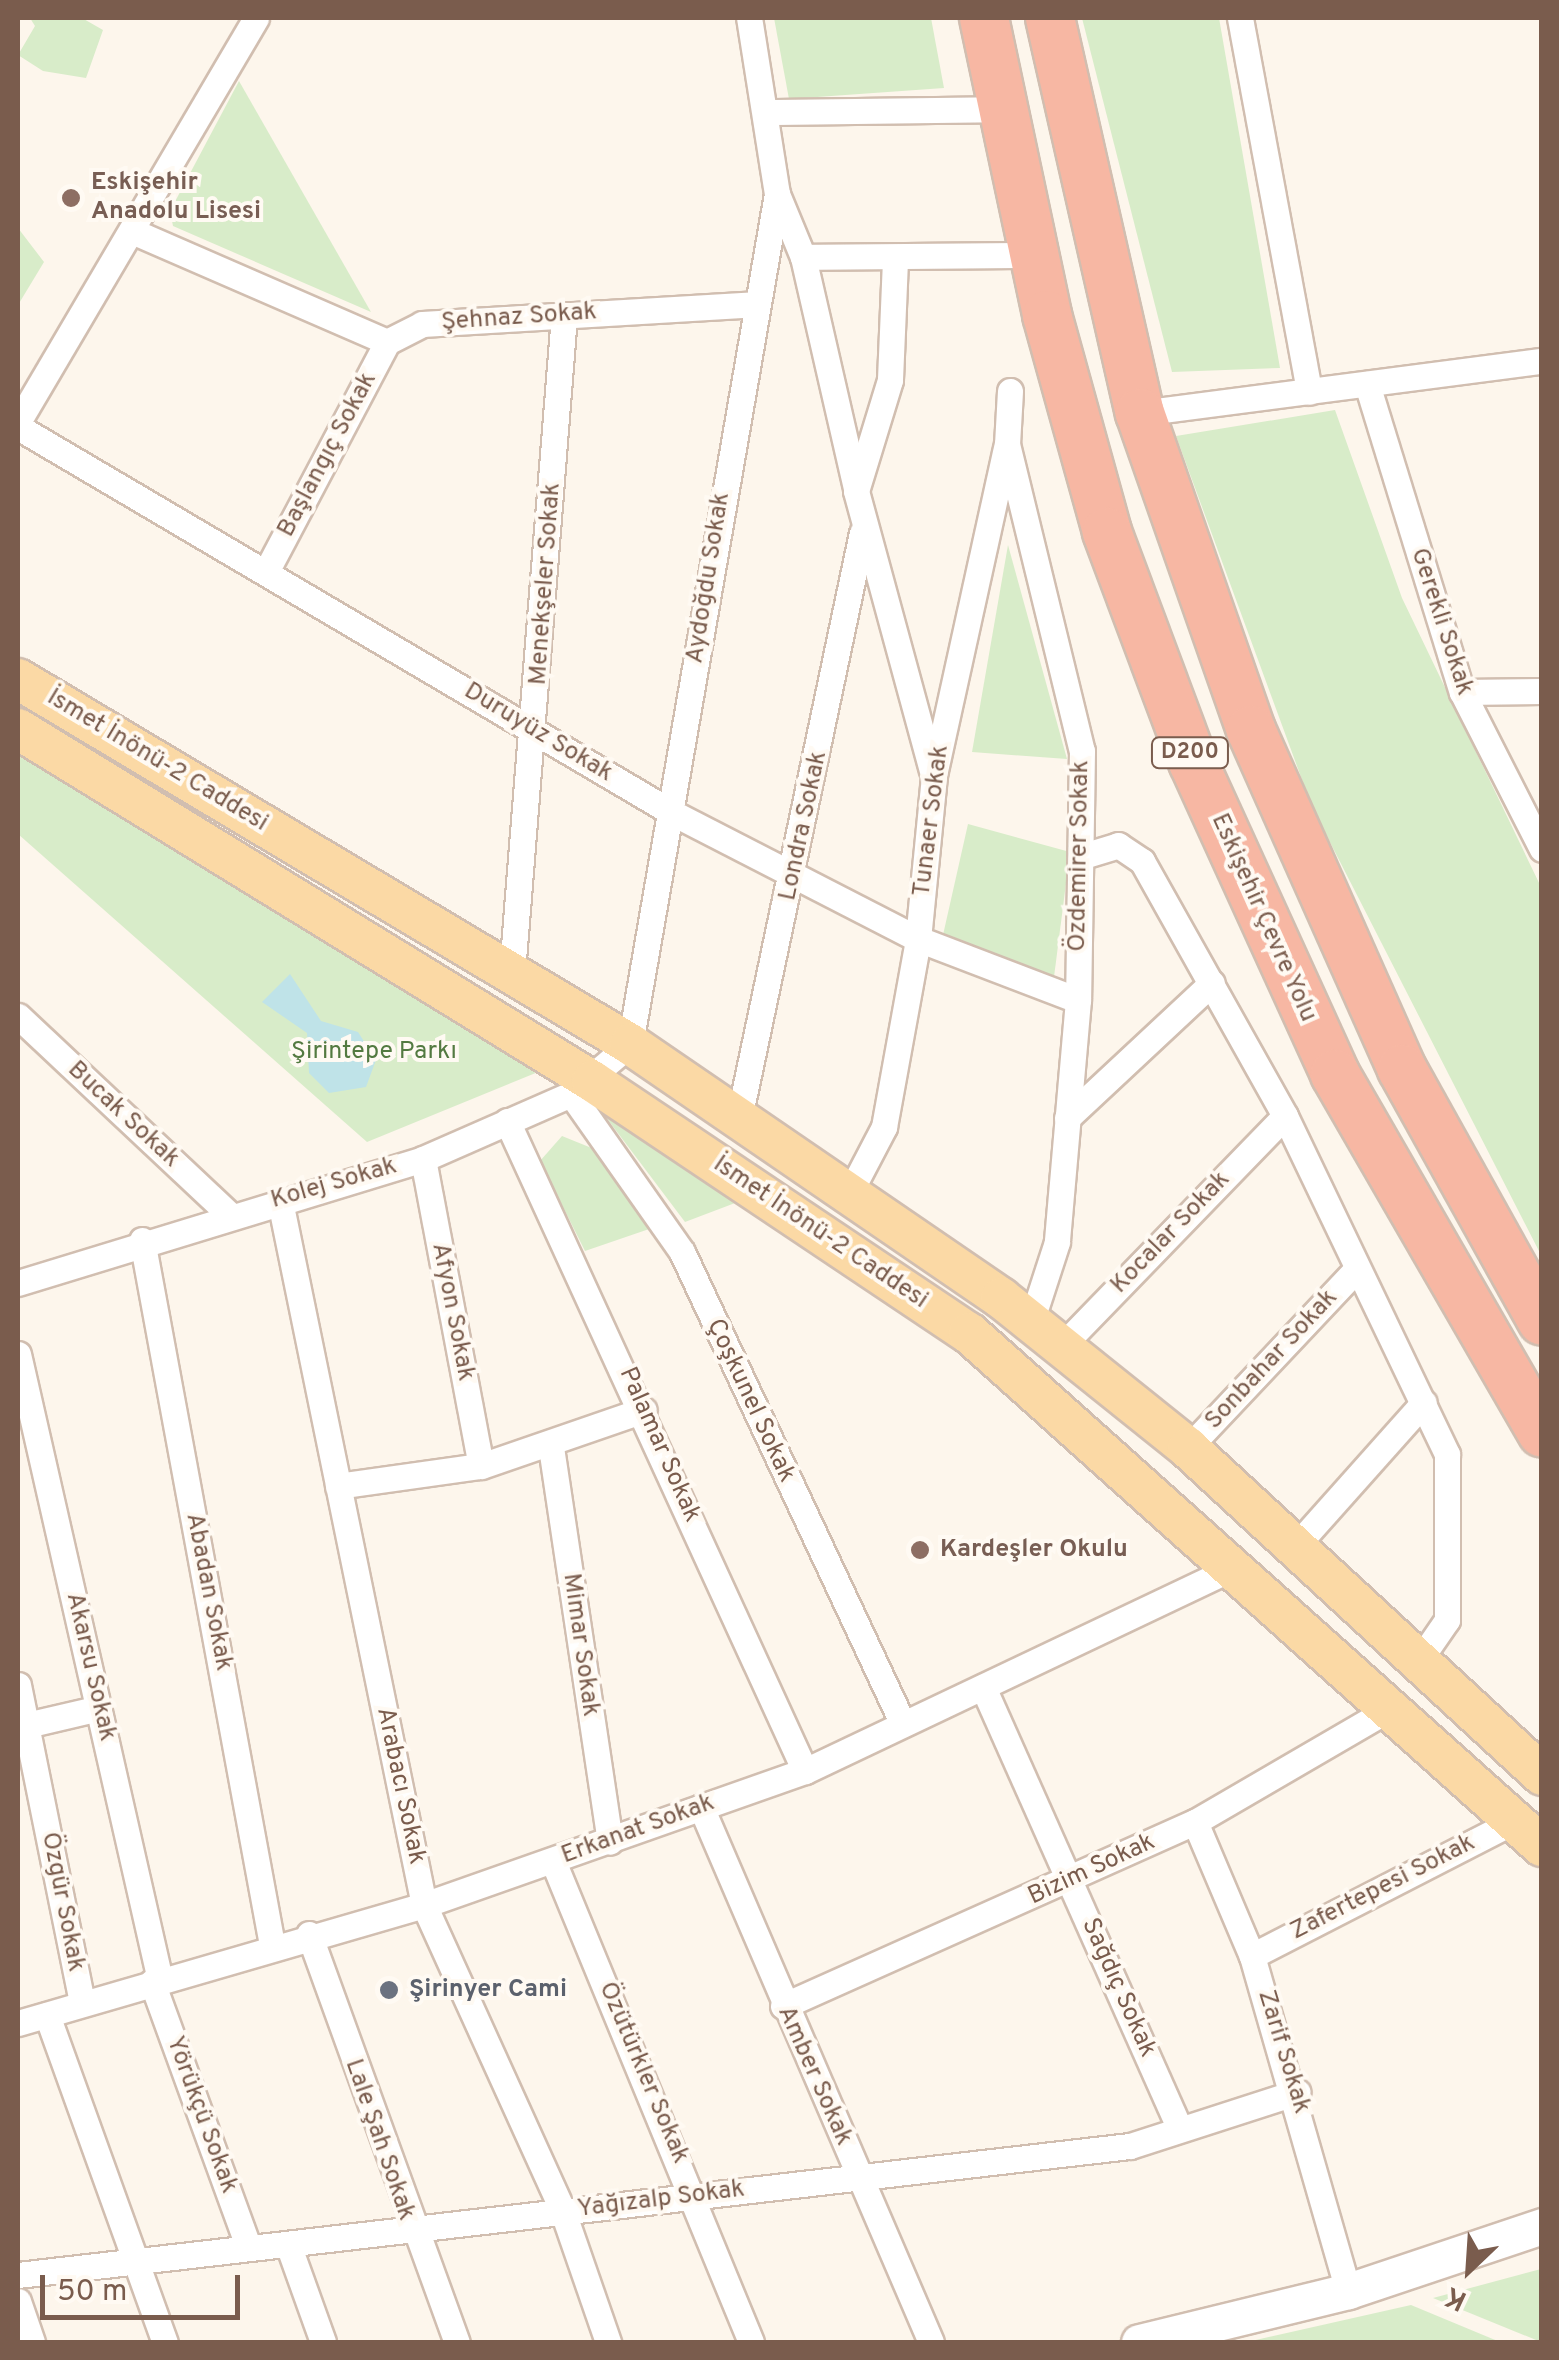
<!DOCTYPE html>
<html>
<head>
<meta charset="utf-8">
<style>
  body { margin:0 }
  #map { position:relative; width:1559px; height:2360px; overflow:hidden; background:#fdf6ec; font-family:Overpass,sans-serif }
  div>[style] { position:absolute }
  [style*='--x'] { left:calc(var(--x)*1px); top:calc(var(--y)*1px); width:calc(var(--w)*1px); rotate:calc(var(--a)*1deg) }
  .green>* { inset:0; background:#d8ecc9 }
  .water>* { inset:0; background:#bfe3e8 }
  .roads { filter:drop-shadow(2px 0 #d1beb0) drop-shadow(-2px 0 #d1beb0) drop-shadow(0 2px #d1beb0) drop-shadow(0 -2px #d1beb0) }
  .street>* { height:25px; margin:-12.5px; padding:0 12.5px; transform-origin:12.5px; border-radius:12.5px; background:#fff }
  .secondary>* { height:35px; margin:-17.5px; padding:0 17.5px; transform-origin:17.5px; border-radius:17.5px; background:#fff }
  .primary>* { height:40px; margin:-20px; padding:0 20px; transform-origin:20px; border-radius:20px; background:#fbd9a5 }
  .highway>* { height:48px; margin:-24px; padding:0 24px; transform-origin:24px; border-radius:24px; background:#f7b7a3 }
  .dots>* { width:28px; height:28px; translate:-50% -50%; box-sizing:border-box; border:5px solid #fffaf3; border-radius:50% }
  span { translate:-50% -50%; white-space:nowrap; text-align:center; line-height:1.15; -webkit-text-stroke:8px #fffaf3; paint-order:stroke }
  .shield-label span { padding:2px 8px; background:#fffaf3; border:2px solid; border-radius:8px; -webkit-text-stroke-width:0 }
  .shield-label { font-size:22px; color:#7a5c4d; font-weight:700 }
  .education-label { font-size:25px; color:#785e54; font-weight:700 }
  .left { translate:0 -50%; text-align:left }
  .street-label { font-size:25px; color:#7a5c4d }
  .park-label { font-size:25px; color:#537a41 }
  .worship-label { font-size:25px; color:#5b616d; font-weight:700 }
  .frame { position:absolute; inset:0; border:20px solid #7a5c4d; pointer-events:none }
  .north { position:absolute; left:1419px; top:2220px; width:100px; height:100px; -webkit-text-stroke:8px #fffaf3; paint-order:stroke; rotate:205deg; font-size:28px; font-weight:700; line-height:40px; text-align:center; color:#7a5c4d }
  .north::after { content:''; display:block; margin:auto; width:35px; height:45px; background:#7a5c4d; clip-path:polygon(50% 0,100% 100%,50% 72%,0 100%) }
  .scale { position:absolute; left:40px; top:2275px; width:200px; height:45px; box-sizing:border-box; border:5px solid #7a5c4d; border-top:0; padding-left:12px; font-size:30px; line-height:35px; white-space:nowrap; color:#7a5c4d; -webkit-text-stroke:8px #fffaf3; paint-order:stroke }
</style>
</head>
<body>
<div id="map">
  <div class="green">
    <i style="clip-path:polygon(30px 18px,82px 18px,103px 30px,86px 78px,43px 71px,18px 55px,35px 26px)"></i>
    <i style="clip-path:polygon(774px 18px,931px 18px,944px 88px,789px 99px)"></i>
    <i style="clip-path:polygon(1082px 18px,1219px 18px,1280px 368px,1172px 372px)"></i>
    <i style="clip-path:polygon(239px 81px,371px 312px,173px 226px,170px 211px)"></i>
    <i style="clip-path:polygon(18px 228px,44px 262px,18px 305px)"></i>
    <i style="clip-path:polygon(1335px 410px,1402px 598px,1541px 887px,1541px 1255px,1312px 807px,1176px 436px)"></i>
    <i style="clip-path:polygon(1008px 545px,1067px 759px,972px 752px)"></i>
    <i style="clip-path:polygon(18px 750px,543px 1070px,367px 1142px,18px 834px)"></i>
    <i style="clip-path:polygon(968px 824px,1070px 852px,1054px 977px,943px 935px)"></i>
    <i style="clip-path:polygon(602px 1112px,743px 1200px,685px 1222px)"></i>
    <i style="clip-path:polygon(562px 1136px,599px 1151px,655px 1227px,585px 1251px,540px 1161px)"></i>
    <i style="clip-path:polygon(1541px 2269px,1541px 2342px,1433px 2298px)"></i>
    <i style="clip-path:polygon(1411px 2305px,1500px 2342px,1247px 2342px)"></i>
  </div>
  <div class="water">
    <i style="clip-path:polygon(290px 974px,321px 1021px,358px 1032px,376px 1060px,366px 1087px,329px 1093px,309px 1073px,307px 1033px,262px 1002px)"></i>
  </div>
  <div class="roads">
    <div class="street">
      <i style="--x:1240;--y:18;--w:380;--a:79.5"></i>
      <i style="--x:767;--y:112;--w:236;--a:-0.7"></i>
      <i style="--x:777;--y:194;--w:68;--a:67.6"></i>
      <i style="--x:803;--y:257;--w:237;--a:77.1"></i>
      <i style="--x:132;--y:231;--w:278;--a:23.5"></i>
      <i style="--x:387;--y:342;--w:39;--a:-27"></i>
      <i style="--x:422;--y:324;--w:333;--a:-3.4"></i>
      <i style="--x:803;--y:257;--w:232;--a:-0.5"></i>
      <i style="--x:895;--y:260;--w:120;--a:92.4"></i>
      <i style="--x:890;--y:380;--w:116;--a:107"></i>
      <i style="--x:856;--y:491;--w:289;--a:74.8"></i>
      <i style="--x:1367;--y:384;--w:322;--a:72.9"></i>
      <i style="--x:1462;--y:692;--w:176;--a:63"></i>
      <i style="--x:1010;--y:391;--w:53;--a:93.2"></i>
      <i style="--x:1007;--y:444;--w:316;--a:76.3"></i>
      <i style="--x:1082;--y:751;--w:249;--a:90.9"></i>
      <i style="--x:1078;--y:1000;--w:243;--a:95"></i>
      <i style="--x:1057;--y:1242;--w:87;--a:108"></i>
      <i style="--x:1140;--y:413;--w:405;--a:-7.4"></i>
      <i style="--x:18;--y:422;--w:469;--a:-59.5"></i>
      <i style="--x:18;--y:427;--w:758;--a:30.52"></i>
      <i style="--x:671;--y:812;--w:278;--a:27.2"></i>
      <i style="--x:918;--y:939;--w:171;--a:20.9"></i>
      <i style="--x:268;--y:568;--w:255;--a:-62.2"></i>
      <i style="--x:1462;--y:692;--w:80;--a:-0.7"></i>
      <i style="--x:1083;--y:856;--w:37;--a:-17"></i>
      <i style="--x:1118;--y:845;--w:29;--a:34"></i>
      <i style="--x:1142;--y:861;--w:292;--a:60.7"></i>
      <i style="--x:1285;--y:1116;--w:375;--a:64.4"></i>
      <i style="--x:1447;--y:1454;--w:166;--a:90"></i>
      <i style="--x:1447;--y:1620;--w:51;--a:124.6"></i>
      <i style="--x:512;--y:972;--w:659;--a:-85.47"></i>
      <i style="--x:18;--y:1016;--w:288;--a:43.2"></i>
      <i style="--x:571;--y:1094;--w:193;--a:54.9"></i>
      <i style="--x:682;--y:1252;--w:521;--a:64.91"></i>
      <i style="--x:739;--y:1118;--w:598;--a:-78.13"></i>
      <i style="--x:1067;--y:1118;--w:198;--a:-43"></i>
      <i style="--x:507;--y:1121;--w:715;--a:65.37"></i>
      <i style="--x:423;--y:1159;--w:312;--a:79.3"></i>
      <i style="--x:849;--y:1194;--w:76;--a:-62.4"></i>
      <i style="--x:884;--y:1127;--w:191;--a:-79.7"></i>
      <i style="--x:918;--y:939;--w:165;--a:-84.4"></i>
      <i style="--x:934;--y:775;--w:335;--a:-77.6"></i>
      <i style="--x:280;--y:1201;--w:719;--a:78.44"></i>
      <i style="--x:424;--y:1905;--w:337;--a:65.6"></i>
      <i style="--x:563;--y:2212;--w:138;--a:70.9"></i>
      <i style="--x:142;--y:1240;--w:717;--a:79.55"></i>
      <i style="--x:18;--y:1283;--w:424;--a:-17"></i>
      <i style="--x:423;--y:1159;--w:162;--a:-23.7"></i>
      <i style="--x:571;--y:1094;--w:77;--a:-40.3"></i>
      <i style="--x:630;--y:1044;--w:863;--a:-80.19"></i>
      <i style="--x:777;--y:194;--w:178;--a:-99"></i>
      <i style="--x:1058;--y:1350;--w:326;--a:-45.9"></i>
      <i style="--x:18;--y:1354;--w:642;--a:77.22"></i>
      <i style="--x:551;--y:1447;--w:399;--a:81.5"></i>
      <i style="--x:1188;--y:1448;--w:243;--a:-46.7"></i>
      <i style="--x:338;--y:1486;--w:144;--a:-8"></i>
      <i style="--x:481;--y:1466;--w:172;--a:-19"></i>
      <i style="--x:1294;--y:1548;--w:195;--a:-48.3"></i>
      <i style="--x:18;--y:1685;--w:322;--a:78.6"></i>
      <i style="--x:983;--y:1687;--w:479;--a:66"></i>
      <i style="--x:18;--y:1727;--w:83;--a:-13.2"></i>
      <i style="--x:701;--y:1807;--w:582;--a:66.74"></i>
      <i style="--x:1195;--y:1822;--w:146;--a:67"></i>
      <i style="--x:1252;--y:1956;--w:348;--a:74"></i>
      <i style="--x:553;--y:1861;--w:520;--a:67.63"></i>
      <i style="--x:309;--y:1934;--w:434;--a:70.1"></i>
      <i style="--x:1252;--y:1956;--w:296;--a:-27.2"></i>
      <i style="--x:152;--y:1982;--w:283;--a:70"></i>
      <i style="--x:783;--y:2006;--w:451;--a:-24.1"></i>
      <i style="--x:1195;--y:1822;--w:225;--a:-30.2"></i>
      <i style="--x:47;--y:2015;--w:348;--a:70.2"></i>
      <i style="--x:18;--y:2023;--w:423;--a:-16.2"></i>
      <i style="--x:424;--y:1905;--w:404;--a:-19.4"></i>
      <i style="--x:805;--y:1771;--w:473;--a:-25.4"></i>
      <i style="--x:289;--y:2247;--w:101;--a:70.3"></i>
      <i style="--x:18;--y:2275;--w:1119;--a:-6.62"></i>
      <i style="--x:1130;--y:2146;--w:176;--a:-17.9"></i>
      <i style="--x:18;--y:2301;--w:43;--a:71.1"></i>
    </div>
    <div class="secondary">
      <i style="--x:1139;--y:2342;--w:215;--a:-13.7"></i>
      <i style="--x:1348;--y:2291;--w:205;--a:-18.5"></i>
    </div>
    <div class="primary">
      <i style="--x:18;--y:679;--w:713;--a:30.81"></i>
      <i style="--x:630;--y:1044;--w:450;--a:34.4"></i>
      <i style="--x:1001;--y:1298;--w:240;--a:38.7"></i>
      <i style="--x:1188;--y:1448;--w:482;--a:42.7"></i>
      <i style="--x:18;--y:729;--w:673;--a:31.52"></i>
      <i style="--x:592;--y:1081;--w:453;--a:33.8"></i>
      <i style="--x:969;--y:1333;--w:769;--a:41.84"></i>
    </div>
    <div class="highway">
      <i style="--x:984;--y:18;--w:304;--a:78"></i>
      <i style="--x:1047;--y:315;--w:225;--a:74.5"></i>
      <i style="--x:1107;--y:532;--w:246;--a:69.5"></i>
      <i style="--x:1193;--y:762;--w:343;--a:65.5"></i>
      <i style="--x:1335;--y:1074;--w:414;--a:60"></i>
      <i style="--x:1050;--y:18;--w:405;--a:77.2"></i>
      <i style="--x:1140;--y:413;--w:336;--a:70.7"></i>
      <i style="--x:1251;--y:730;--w:371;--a:66"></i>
      <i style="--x:1402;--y:1069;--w:288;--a:60.9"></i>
    </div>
  </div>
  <div class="dots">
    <i style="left:71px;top:198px;background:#8d6e63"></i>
    <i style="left:920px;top:1550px;background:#8d6e63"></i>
    <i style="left:389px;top:1990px;background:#6b7280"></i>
  </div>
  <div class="shield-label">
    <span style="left:1190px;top:753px">D200</span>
  </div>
  <div class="education-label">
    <span class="left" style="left:91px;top:198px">Eskişehir<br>Anadolu Lisesi</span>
    <span class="left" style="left:940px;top:1550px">Kardeşler Okulu</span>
  </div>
  <div class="street-label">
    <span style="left:519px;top:318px;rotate:-4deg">Şehnaz Sokak</span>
    <span style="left:328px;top:455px;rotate:-62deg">Başlangıç Sokak</span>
    <span style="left:709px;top:578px;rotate:-81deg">Aydoğdu Sokak</span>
    <span style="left:546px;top:584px;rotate:-86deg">Menekşeler Sokak</span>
    <span style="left:1441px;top:622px;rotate:72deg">Gerekli Sokak</span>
    <span style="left:538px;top:733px;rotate:31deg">Duruyüz Sokak</span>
    <span style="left:157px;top:761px;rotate:31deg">İsmet İnönü-2 Caddesi</span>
    <span style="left:932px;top:821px;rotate:-83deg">Tunaer Sokak</span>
    <span style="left:804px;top:826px;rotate:-78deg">Londra Sokak</span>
    <span style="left:1080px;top:856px;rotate:-89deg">Özdemirer Sokak</span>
    <span style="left:1263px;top:918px;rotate:66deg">Eskişehir Çevre Yolu</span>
    <span style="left:123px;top:1115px;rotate:43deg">Bucak Sokak</span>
    <span style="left:334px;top:1184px;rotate:-16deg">Kolej Sokak</span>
    <span style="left:820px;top:1233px;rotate:34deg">İsmet İnönü-2 Caddesi</span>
    <span style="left:1171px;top:1233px;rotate:-46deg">Kocalar Sokak</span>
    <span style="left:452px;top:1312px;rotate:79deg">Afyon Sokak</span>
    <span style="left:1272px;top:1360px;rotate:-47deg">Sonbahar Sokak</span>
    <span style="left:750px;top:1401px;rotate:65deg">Çoşkunel Sokak</span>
    <span style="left:659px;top:1445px;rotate:66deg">Palamar Sokak</span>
    <span style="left:208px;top:1592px;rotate:79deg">Abadan Sokak</span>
    <span style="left:580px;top:1645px;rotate:82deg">Mimar Sokak</span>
    <span style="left:90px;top:1667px;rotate:77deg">Akarsu Sokak</span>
    <span style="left:400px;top:1786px;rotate:78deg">Arabacı Sokak</span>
    <span style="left:638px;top:1830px;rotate:-20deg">Erkanat Sokak</span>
    <span style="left:1092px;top:1870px;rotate:-25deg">Bizim Sokak</span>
    <span style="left:1383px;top:1888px;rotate:-27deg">Zafertepesi Sokak</span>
    <span style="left:62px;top:1902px;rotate:79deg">Özgür Sokak</span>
    <span style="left:1118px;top:1988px;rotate:66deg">Sağdıç Sokak</span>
    <span style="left:1283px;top:2052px;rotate:73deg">Zarif Sokak</span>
    <span style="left:643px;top:2073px;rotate:67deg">Özütürkler Sokak</span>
    <span style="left:814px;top:2076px;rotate:66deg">Amber Sokak</span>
    <span style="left:201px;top:2115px;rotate:70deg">Yörükçü Sokak</span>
    <span style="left:379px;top:2140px;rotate:71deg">Lale Şah Sokak</span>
    <span style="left:661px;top:2200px;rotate:-7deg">Yağızalp Sokak</span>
  </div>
  <div class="park-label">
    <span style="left:374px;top:1052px">Şirintepe Parkı</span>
  </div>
  <div class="worship-label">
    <span class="left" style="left:409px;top:1990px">Şirinyer Cami</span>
  </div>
  <div class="frame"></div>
  <div class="north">K</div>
  <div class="scale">50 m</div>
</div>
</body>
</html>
